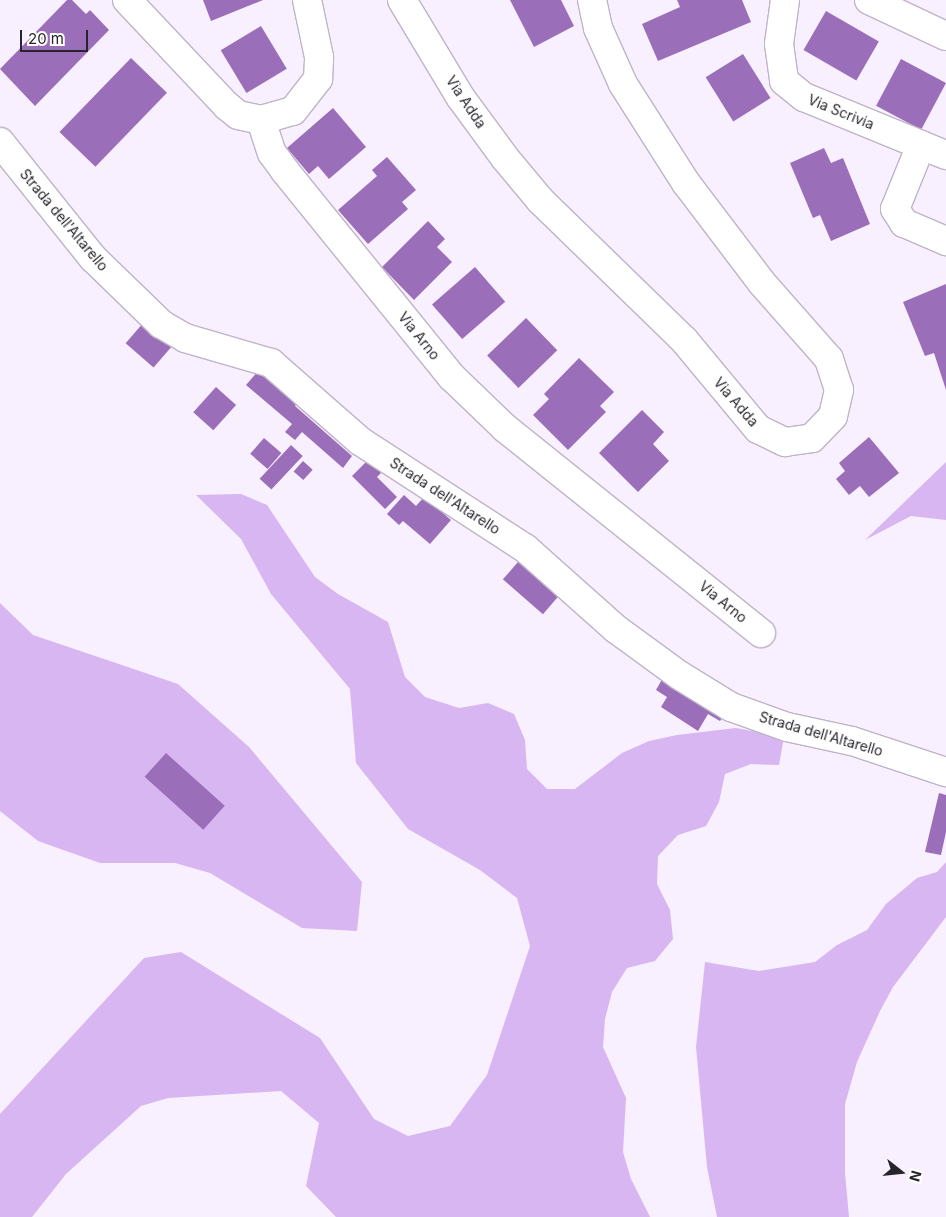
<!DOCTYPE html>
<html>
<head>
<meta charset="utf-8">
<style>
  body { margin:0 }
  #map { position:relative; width:946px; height:1217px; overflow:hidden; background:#f8efff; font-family:Inter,sans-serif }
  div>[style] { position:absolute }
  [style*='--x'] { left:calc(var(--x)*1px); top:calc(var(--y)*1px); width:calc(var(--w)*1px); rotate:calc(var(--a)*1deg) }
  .green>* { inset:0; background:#d7b6f1 }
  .building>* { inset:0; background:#9a6eb8; transform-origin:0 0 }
  .roads { filter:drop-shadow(1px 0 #bfb4c7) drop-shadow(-1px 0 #bfb4c7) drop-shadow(0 1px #bfb4c7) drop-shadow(0 -1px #bfb4c7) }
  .minor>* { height:28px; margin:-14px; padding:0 14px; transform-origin:14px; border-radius:14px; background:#fff }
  span { translate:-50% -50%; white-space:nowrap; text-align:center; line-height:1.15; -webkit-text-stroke:4px #fff; paint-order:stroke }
  .street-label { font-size:14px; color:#28242b }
  .north { position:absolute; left:876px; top:1147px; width:50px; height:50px; -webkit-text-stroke:4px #fff; paint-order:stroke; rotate:106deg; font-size:14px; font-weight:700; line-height:20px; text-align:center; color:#28242b }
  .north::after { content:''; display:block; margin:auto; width:18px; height:22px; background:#28242b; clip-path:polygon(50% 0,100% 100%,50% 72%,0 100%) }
  .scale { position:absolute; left:20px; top:30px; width:68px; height:22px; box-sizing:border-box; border:2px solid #28242b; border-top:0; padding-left:6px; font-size:15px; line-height:18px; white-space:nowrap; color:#28242b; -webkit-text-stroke:4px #fff; paint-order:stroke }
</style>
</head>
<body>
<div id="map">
  <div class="green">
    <i style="clip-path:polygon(946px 462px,946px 520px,911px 516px,865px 540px)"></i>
    <i style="clip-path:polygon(241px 494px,267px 505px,315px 577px,338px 594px,388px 622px,405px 677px,425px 697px,459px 708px,488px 703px,514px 714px,525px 740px,527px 769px,547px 789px,575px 789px,622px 753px,649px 741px,677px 735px,736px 728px,784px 737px,779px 765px,751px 764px,725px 774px,719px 802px,706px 826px,678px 835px,658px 856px,657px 884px,670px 910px,673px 939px,655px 961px,627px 968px,612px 992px,605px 1019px,603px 1047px,626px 1098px,623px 1152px,631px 1179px,650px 1217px,336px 1217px,306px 1186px,319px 1123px,281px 1091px,168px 1098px,141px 1106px,66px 1174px,32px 1217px,0 1217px,0 1114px,144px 958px,181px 952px,320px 1038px,374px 1119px,408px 1136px,450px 1126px,487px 1075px,530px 946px,517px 898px,480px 870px,408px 829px,356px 763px,350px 689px,271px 594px,241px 539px,196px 495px)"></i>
    <i style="clip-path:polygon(0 603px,33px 635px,178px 684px,249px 747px,362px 882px,357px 931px,302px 928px,210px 873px,175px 863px,100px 863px,38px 841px,0 811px)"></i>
    <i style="clip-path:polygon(946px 862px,946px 917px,893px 987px,880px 1011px,857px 1062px,845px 1104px,845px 1173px,849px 1217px,717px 1217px,707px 1167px,696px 1047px,705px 962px,759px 971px,815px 962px,837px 945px,867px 930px,886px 904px,917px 878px,937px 872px)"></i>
  </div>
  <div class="building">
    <i style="clip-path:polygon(67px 0,72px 0,86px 14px,90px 10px,109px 30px,35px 106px,0 69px)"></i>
    <i style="clip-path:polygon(203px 0,263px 0,211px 21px)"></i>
    <i style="clip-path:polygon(510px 0,561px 0,574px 26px,534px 47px)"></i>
    <i style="clip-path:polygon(677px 0,742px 0,751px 22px,658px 61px,642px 24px,680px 7px)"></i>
    <i style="left:826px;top:11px;width:61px;height:45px;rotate:30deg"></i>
    <i style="left:261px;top:26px;width:50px;height:47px;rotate:59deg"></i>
    <i style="left:743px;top:54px;width:52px;height:44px;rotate:58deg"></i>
    <i style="left:131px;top:58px;width:50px;height:103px;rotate:44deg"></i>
    <i style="left:901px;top:59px;width:51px;height:53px;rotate:28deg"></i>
    <i style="clip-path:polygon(333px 108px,366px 147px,329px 179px,318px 166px,309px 174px,287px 148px)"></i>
    <i style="clip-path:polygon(824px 148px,831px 163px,843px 158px,870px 224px,831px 241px,820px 215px,813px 218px,790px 163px)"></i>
    <i style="clip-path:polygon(387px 157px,416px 190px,402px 202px,408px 209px,368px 244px,338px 210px,377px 176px,372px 170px)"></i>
    <i style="clip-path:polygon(428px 221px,445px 239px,437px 247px,452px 262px,414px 300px,382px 267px)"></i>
    <i style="left:475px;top:267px;width:46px;height:57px;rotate:49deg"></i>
    <i style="clip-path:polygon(946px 284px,946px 390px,934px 353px,925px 356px,903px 302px)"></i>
    <i style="left:526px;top:318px;width:45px;height:54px;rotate:46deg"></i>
    <i style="left:144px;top:322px;width:37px;height:28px;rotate:41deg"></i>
    <i style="clip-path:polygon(579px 358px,614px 392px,600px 406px,606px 412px,568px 450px,533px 415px,549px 399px,544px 394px)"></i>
    <i style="clip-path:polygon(259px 370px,297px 403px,295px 406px,352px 456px,343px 468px,302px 432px,295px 440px,285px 432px,292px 424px,246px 385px)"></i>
    <i style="left:216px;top:387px;width:27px;height:34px;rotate:42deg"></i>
    <i style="clip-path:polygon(642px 410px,664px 432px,653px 444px,669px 461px,638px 492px,599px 453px)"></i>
    <i style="clip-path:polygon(869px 437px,899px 473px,869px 497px,860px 486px,849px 495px,836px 479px,845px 471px,839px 463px)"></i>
    <i style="left:264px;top:438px;width:23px;height:21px;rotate:41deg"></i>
    <i style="left:291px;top:445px;width:16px;height:46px;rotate:43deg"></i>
    <i style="clip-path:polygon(368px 460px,381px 473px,377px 477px,397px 497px,385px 509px,352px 476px)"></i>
    <i style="left:303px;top:461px;width:13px;height:14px;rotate:42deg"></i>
    <i style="clip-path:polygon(404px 495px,416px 506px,424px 497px,451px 520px,430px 544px,403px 521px,399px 525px,387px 514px)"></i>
    <i style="left:518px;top:562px;width:53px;height:23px;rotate:41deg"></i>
    <i style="clip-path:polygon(664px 676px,727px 711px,720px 721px,708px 714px,698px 731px,661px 707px,667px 697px,656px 690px)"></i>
    <i style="left:166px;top:753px;width:79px;height:32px;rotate:42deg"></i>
    <i style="clip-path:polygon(939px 793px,946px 795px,946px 832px,941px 855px,925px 852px)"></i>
  </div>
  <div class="roads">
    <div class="minor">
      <i style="--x:127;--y:0;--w:146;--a:46.7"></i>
      <i style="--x:227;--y:106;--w:14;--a:39"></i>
      <i style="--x:238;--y:115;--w:24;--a:12"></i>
      <i style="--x:261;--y:120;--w:33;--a:-16"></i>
      <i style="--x:293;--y:111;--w:41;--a:-52"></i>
      <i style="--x:318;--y:79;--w:22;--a:-87"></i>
      <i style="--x:319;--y:57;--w:58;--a:-101.9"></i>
      <i style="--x:402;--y:0;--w:114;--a:59"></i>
      <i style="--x:461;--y:98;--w:74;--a:53.7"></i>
      <i style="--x:505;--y:158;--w:56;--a:50.1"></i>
      <i style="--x:541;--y:201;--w:199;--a:44.2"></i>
      <i style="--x:684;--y:340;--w:116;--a:50.3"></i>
      <i style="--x:758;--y:429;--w:30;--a:26"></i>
      <i style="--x:785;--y:442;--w:27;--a:-8"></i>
      <i style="--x:812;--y:438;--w:30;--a:-46"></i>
      <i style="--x:833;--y:416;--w:27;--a:-77"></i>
      <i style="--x:839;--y:390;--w:33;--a:-108"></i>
      <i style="--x:829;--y:359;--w:101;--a:-131.4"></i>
      <i style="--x:762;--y:283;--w:126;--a:-127.2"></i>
      <i style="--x:686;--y:183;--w:117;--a:-122.5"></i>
      <i style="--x:623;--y:84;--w:61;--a:-114.1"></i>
      <i style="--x:598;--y:28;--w:29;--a:-102"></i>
      <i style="--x:785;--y:0;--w:44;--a:97.8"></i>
      <i style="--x:779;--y:44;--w:37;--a:82"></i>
      <i style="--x:784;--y:81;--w:26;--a:39"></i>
      <i style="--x:804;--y:97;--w:126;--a:22.3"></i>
      <i style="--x:921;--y:145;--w:69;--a:112.1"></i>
      <i style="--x:895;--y:209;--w:17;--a:57"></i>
      <i style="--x:904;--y:223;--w:46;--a:23.2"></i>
      <i style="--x:869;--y:0;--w:85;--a:25.1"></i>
      <i style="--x:261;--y:120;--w:35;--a:72"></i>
      <i style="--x:272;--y:153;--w:22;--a:54"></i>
      <i style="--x:285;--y:171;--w:265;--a:51"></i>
      <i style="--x:452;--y:377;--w:74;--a:43.9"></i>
      <i style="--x:505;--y:428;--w:328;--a:38.7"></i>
      <i style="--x:0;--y:142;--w:149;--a:51.3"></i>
      <i style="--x:93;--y:258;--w:95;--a:44.1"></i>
      <i style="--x:161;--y:324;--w:28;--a:30"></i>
      <i style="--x:185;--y:338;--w:90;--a:16.2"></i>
      <i style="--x:271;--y:363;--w:118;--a:41.2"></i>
      <i style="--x:360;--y:441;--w:197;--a:33"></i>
      <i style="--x:525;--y:548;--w:122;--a:41.7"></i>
      <i style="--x:616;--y:629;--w:78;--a:36.1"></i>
      <i style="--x:679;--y:675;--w:61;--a:31.6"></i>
      <i style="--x:731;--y:707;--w:59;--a:19.7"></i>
      <i style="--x:787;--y:727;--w:66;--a:12.2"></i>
      <i style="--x:852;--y:741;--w:99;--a:18.3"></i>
      <i style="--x:921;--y:145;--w:27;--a:22"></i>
    </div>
  </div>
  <div class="street-label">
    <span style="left:466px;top:102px;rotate:56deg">Via Adda</span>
    <span style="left:841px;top:112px;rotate:22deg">Via Scrivia</span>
    <span style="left:64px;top:220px;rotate:50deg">Strada dell'Altarello</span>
    <span style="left:419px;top:336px;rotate:51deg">Via Arno</span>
    <span style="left:736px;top:402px;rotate:49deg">Via Adda</span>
    <span style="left:445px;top:496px;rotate:33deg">Strada dell'Altarello</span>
    <span style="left:723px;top:602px;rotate:39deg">Via Arno</span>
    <span style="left:821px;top:734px;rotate:16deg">Strada dell'Altarello</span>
  </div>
  <div class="north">N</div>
  <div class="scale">20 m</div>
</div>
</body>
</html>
